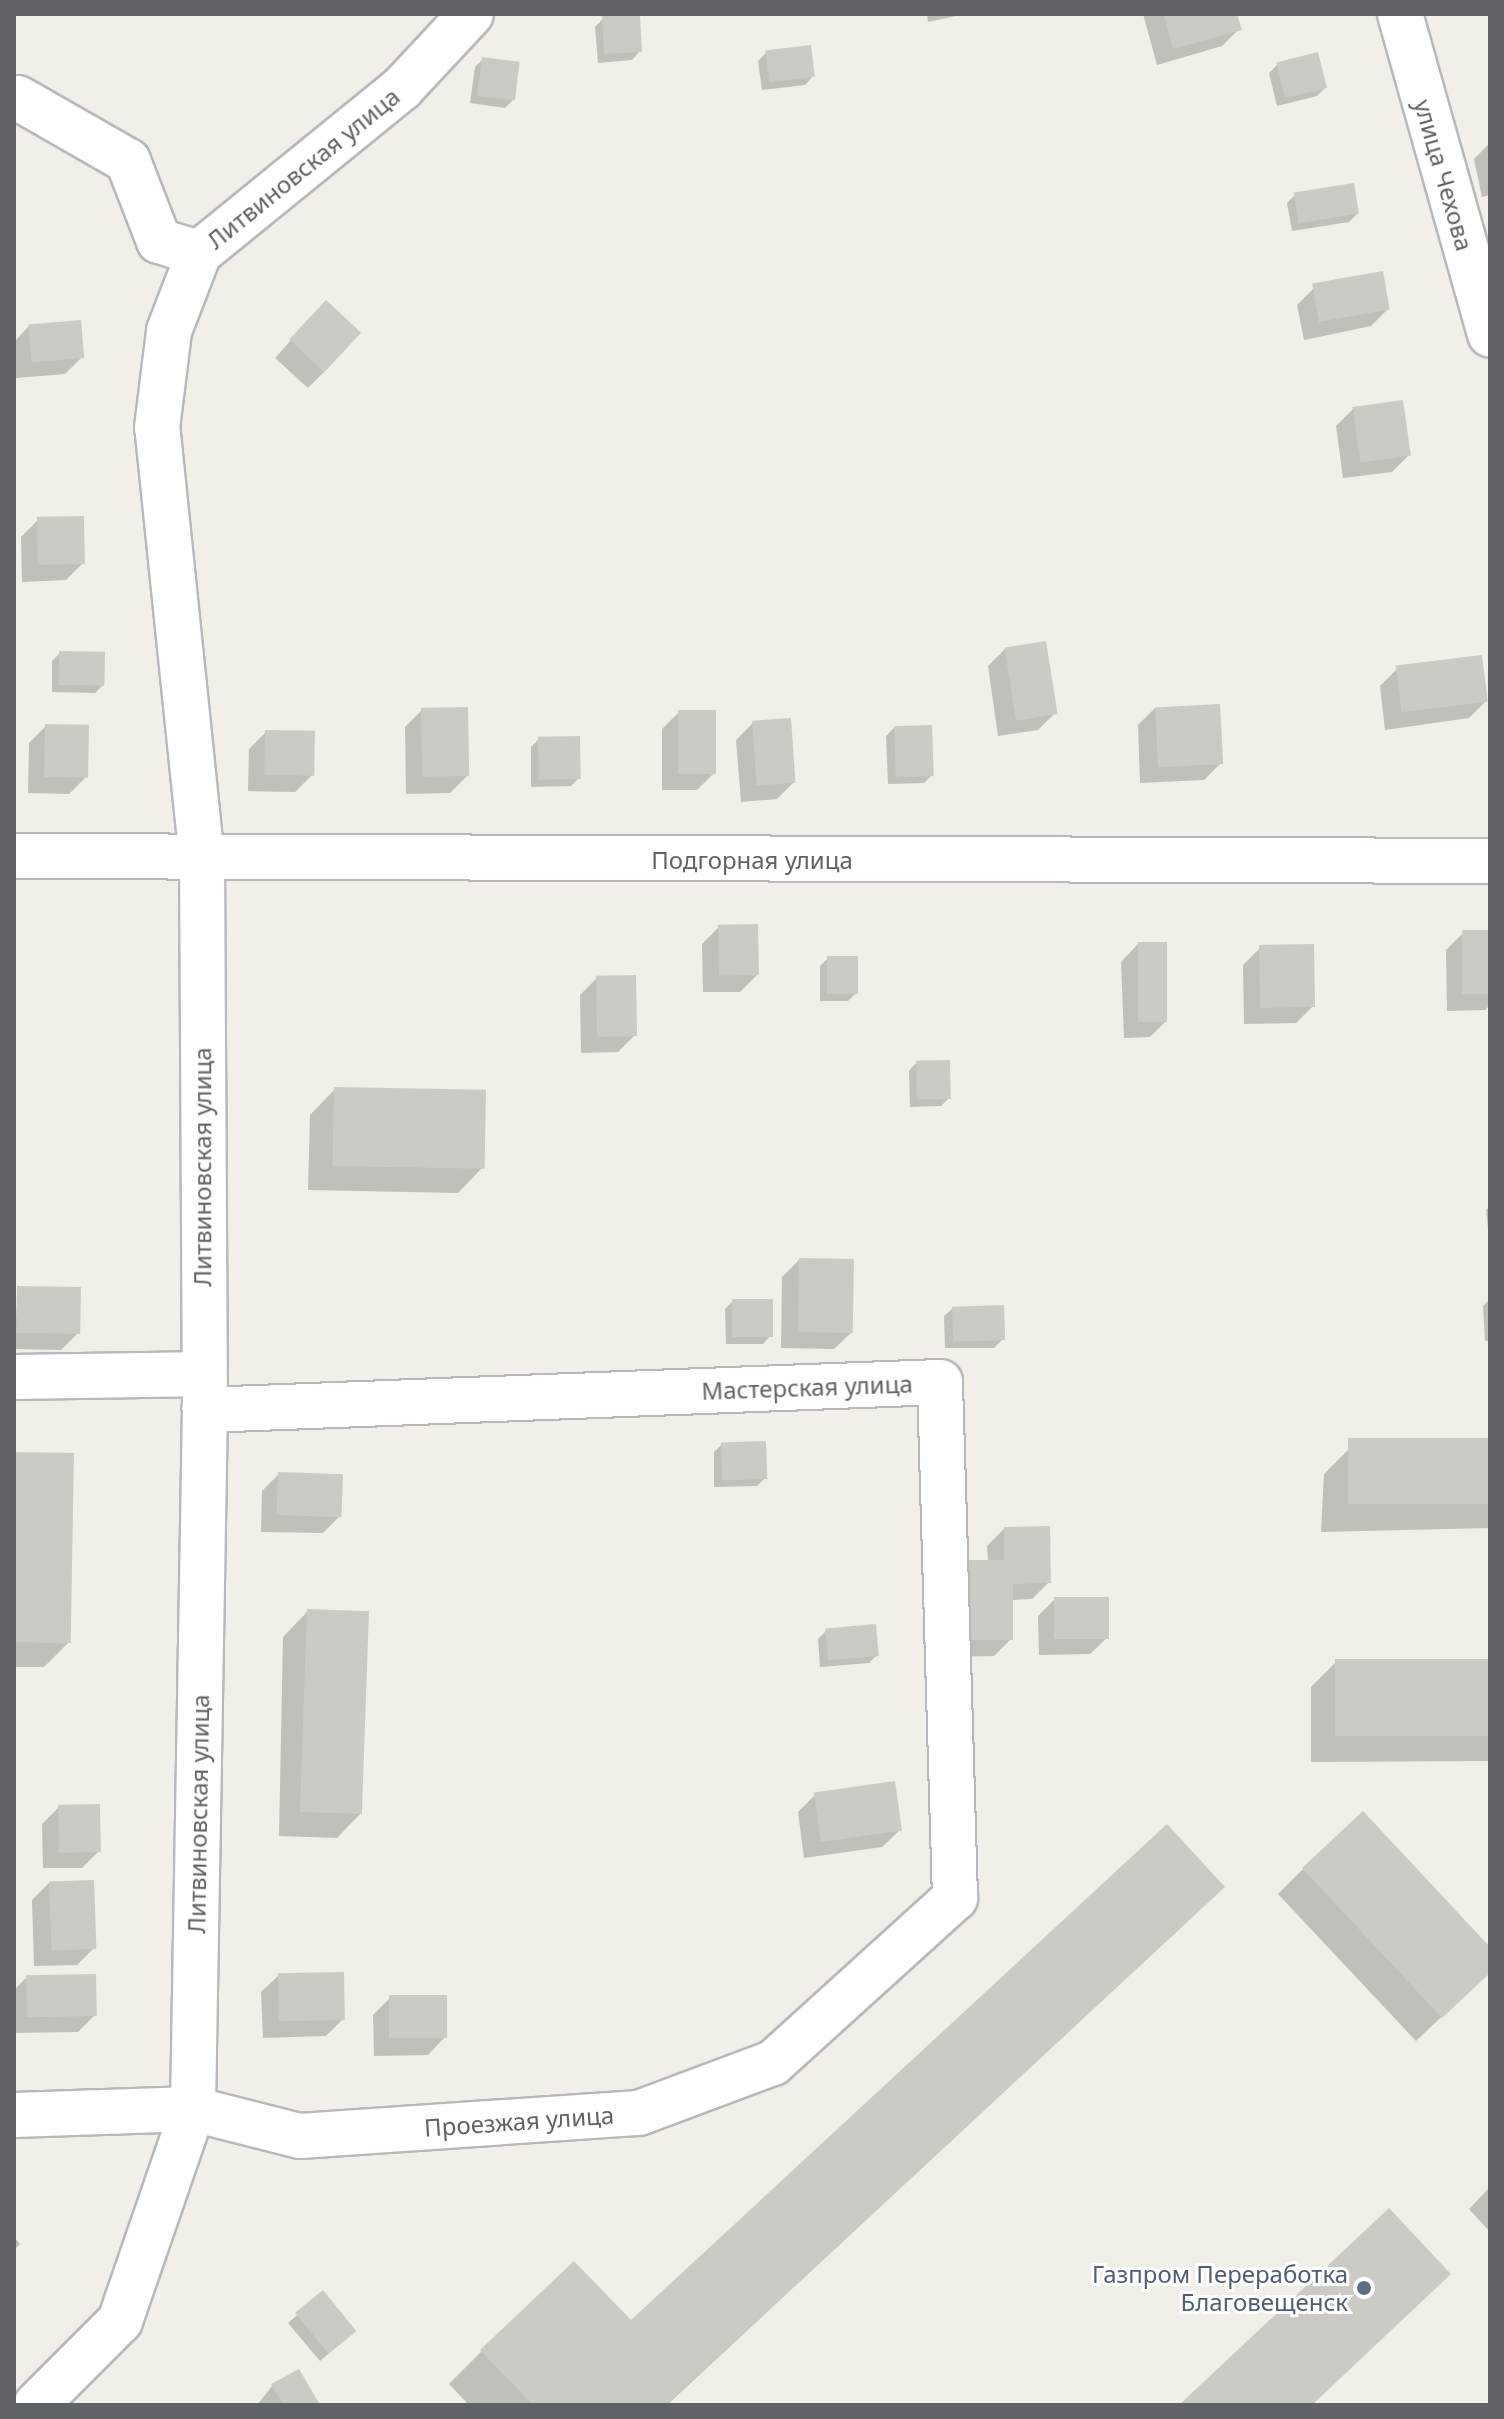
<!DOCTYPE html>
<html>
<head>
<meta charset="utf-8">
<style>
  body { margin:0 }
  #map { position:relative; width:1504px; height:2419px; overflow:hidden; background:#f1efe8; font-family:"Noto Sans",sans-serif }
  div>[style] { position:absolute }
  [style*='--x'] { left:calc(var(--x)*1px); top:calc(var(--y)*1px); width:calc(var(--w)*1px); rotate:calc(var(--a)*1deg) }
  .shadow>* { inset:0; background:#0003 }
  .building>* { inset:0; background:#cccac5; transform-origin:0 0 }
  .roads { filter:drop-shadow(2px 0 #b5b8bc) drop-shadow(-2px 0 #b5b8bc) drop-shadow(0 2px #b5b8bc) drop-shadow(0 -2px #b5b8bc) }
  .street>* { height:44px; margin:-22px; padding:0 22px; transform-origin:22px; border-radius:22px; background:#fff }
  .dots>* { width:22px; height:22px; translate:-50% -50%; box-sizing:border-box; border:4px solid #fff; border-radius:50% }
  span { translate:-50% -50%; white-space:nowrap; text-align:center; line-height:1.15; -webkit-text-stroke:6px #fff; paint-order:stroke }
  .street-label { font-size:24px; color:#5f6368 }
  .service-label { font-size:24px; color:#4e5e75 }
  .right { translate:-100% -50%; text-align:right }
  .frame { position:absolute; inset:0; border:16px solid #5f6368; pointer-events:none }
</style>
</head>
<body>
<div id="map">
  <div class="shadow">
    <i style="clip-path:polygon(927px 14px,966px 14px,928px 22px)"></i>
    <i style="clip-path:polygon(1143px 14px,1235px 14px,1239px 29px,1222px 46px,1157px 65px)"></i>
    <i style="clip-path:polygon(603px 19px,640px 51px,632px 60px,598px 63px,595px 27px)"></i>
    <i style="clip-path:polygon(766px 53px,813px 76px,805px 85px,762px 90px,758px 61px)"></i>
    <i style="clip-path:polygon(483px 59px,513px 100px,505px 108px,470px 103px,475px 67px)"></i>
    <i style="clip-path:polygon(1277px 65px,1325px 88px,1317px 96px,1277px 106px,1269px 73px)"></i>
    <i style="clip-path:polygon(1490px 143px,1490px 195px,1482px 197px,1474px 159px)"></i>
    <i style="clip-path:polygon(1295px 195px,1357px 214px,1349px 222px,1292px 231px,1287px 203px)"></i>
    <i style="clip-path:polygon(1314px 288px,1388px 309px,1371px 326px,1304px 340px,1297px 305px)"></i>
    <i style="clip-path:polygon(309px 320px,325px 371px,308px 388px,275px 358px)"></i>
    <i style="clip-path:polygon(29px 326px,82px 357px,65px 374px,16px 378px,14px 342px)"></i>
    <i style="clip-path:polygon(1353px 409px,1409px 455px,1392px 472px,1343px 478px,1336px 426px)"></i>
    <i style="clip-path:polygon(38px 520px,83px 563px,66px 580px,22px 582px,21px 537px)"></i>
    <i style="clip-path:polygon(1005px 649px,1055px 713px,1038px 730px,998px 736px,988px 666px)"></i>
    <i style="clip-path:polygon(60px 653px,103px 685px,95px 693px,52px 692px,52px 661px)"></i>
    <i style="clip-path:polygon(1397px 669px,1486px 701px,1469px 718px,1385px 730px,1380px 686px)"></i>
    <i style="clip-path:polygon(1155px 708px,1221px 763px,1204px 780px,1140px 783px,1138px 725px)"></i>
    <i style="clip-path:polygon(422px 710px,467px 776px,450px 793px,406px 794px,405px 727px)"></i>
    <i style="clip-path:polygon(679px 712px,714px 773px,697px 790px,662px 790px,662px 729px)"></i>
    <i style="clip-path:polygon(753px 723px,794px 782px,777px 799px,741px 802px,736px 740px)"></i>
    <i style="clip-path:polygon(46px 726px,86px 777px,69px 794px,28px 793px,29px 743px)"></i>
    <i style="clip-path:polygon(894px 728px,932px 775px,924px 783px,888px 784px,886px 736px)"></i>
    <i style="clip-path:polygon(266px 732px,312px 775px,295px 792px,248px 791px,249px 749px)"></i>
    <i style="clip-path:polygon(539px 739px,579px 778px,571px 786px,531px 787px,531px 747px)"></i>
    <i style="clip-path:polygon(719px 927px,757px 975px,740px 992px,703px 992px,702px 944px)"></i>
    <i style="clip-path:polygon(1490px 932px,1490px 1005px,1485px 1010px,1447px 1011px,1446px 950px,1463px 933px)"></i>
    <i style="clip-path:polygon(1138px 944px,1167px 1020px,1150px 1037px,1124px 1038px,1121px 962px)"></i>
    <i style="clip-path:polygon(1260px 948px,1313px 1006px,1296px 1023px,1244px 1024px,1243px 965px)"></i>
    <i style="clip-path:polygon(828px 958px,856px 993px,848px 1001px,820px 1001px,820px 966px)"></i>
    <i style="clip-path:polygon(597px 978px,635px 1035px,618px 1052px,581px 1053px,580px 995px)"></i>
    <i style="clip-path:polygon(917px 1062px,949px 1098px,941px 1106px,910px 1107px,909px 1071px)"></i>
    <i style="clip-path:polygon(335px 1089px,483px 1167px,458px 1193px,308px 1190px,310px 1115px)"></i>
    <i style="clip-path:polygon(1490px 1206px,1490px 1247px,1486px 1210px)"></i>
    <i style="clip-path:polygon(799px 1260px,852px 1332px,834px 1349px,781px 1348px,782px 1277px)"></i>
    <i style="clip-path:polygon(18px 1288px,78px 1333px,61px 1350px,14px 1349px)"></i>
    <i style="clip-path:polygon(1490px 1299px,1490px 1341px,1485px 1341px,1483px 1306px)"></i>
    <i style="clip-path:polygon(733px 1301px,771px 1335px,763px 1344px,726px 1344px,725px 1309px)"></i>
    <i style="clip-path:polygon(953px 1308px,1003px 1339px,994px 1348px,945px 1348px,944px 1316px)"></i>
    <i style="clip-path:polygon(1490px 1440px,1490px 1528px,1321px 1532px,1324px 1474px,1349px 1449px)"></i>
    <i style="clip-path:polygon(722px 1444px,765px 1478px,757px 1486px,714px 1487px,714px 1452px)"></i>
    <i style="clip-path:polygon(14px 1454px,69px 1642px,44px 1667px,14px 1667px)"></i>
    <i style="clip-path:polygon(279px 1474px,340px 1516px,323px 1533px,261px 1532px,262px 1491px)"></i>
    <i style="clip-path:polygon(1005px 1528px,1049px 1582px,1032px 1599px,1011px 1600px,1011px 1639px,994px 1656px,947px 1657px,988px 1562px,987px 1546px)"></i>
    <i style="clip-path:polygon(1055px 1599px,1108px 1637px,1090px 1654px,1039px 1655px,1038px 1616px)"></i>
    <i style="clip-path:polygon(308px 1611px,362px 1812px,337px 1838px,279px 1836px,283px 1637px)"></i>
    <i style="clip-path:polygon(826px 1631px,877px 1655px,869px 1663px,820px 1667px,818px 1639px)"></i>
    <i style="clip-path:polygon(1490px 1661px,1490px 1761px,1311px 1762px,1311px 1687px,1336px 1662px)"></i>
    <i style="clip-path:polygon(815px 1795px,900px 1830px,882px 1847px,804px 1858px,798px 1812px)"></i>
    <i style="clip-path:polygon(59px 1807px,99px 1851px,82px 1868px,43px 1868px,42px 1824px)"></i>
    <i style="clip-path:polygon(1303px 1869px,1490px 1950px,1490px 1971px,1416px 2041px,1278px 1894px)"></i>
    <i style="clip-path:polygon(49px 1883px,94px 1948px,77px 1965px,34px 1966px,32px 1900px)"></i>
    <i style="clip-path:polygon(1189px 1920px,667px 2405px,469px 2405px,449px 2384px,482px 2351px,630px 2323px)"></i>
    <i style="clip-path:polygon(279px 1975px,343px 2019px,326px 2036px,263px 2038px,261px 1992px)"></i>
    <i style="clip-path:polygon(27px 1977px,95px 2015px,78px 2032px,14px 2033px,14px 1990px)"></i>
    <i style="clip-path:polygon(390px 1998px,445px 2037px,428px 2055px,374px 2056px,373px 2015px)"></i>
    <i style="clip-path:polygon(1490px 2187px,1490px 2232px,1469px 2209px)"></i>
    <i style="clip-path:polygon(14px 2237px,20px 2244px,14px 2250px)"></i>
    <i style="clip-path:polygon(323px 2293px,346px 2339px,320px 2361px,288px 2323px)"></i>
    <i style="clip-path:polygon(272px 2386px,318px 2405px,257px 2405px)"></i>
  </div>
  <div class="building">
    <i style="left:640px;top:14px;width:38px;height:38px;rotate:87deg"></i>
    <i style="clip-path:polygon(1164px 14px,1237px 14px,1242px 30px,1173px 49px)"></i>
    <i style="left:811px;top:45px;width:32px;height:46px;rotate:83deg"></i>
    <i style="left:1318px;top:52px;width:37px;height:43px;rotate:76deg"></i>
    <i style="left:482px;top:57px;width:38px;height:39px;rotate:7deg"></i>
    <i style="left:1354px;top:183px;width:31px;height:61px;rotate:81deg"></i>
    <i style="left:1383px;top:271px;width:39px;height:72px;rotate:80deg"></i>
    <i style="left:326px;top:300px;width:48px;height:54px;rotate:43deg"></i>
    <i style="left:81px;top:320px;width:38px;height:53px;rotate:85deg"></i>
    <i style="left:1403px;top:400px;width:56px;height:51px;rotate:82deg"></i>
    <i style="left:84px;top:516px;width:48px;height:47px;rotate:89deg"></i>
    <i style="left:1046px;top:641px;width:74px;height:42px;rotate:81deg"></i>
    <i style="left:59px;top:651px;width:46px;height:34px;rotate:1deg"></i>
    <i style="left:1482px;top:655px;width:47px;height:87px;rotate:83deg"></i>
    <i style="left:1220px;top:704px;width:60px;height:65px;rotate:87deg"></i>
    <i style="left:468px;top:707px;width:69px;height:47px;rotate:89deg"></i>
    <i style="left:678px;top:710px;width:38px;height:64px"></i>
    <i style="left:791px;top:718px;width:65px;height:39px;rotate:86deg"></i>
    <i style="left:45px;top:724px;width:44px;height:53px;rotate:1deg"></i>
    <i style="left:932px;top:725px;width:51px;height:38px;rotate:88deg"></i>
    <i style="left:265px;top:730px;width:50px;height:45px;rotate:1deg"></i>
    <i style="left:580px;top:736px;width:43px;height:42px;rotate:89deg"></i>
    <i style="left:758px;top:924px;width:51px;height:40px;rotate:89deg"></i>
    <i style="left:1490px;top:930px;width:64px;height:28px;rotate:90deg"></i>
    <i style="left:1138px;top:942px;width:29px;height:80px"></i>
    <i style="left:1314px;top:944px;width:63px;height:55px;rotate:89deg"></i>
    <i style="left:827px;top:956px;width:31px;height:38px"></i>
    <i style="left:636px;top:975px;width:61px;height:40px;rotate:89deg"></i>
    <i style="left:950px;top:1060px;width:39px;height:34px;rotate:89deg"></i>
    <i style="left:334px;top:1087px;width:152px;height:79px;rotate:1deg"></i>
    <i style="left:799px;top:1258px;width:55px;height:74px;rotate:1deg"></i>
    <i style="left:17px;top:1286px;width:64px;height:47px;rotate:1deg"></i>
    <i style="left:732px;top:1299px;width:41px;height:38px"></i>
    <i style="left:1004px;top:1305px;width:35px;height:52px;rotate:88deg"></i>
    <i style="left:1490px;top:1438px;width:66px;height:142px;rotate:90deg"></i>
    <i style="left:766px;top:1441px;width:38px;height:45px;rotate:88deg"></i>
    <i style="left:14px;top:1452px;width:60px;height:190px;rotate:1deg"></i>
    <i style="left:278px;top:1472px;width:65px;height:43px;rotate:2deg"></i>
    <i style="clip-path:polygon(1050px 1526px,1051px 1583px,1013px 1584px,1013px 1640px,963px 1640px,962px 1560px,1004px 1560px,1004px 1527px)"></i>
    <i style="left:1054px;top:1597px;width:55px;height:42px"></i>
    <i style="left:307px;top:1609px;width:62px;height:203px;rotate:2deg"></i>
    <i style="left:876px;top:1624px;width:32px;height:51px;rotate:85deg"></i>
    <i style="left:1490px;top:1659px;width:77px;height:155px;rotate:90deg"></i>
    <i style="left:895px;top:1781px;width:50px;height:82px;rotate:82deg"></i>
    <i style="left:100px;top:1804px;width:48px;height:42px;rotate:89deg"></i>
    <i style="clip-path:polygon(1363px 1811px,1490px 1947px,1490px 1973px,1442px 2018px,1302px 1868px)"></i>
    <i style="clip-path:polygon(1167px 1824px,1225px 1887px,666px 2405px,533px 2405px,480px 2350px,574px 2261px,631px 2320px)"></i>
    <i style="left:94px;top:1880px;width:69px;height:45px;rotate:88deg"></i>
    <i style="left:344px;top:1972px;width:48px;height:66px;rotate:89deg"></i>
    <i style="left:96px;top:1974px;width:42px;height:70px;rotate:89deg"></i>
    <i style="left:447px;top:1995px;width:43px;height:58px;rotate:90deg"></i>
    <i style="clip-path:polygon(1389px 2208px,1451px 2274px,1312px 2405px,1179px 2405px)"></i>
    <i style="left:323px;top:2290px;width:53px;height:36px;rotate:51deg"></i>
    <i style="clip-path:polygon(299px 2369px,320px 2405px,284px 2405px,271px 2384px)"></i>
  </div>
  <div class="roads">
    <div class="street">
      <i style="--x:1400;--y:14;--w:333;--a:74.3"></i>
      <i style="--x:18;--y:98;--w:127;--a:29.8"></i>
      <i style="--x:128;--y:161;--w:86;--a:68.8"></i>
      <i style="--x:159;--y:241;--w:42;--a:16.7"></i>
      <i style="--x:14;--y:856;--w:1476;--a:0.19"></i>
      <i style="--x:14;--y:1377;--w:189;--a:-0.9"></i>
      <i style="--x:14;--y:2115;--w:179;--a:-1.9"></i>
      <i style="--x:193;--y:2109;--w:110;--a:14.2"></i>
      <i style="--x:300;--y:2136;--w:340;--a:-3.9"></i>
      <i style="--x:639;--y:2113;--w:143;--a:-20.5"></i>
      <i style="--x:773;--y:2063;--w:246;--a:-42.2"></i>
      <i style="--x:955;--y:1898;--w:516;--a:-91.67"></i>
      <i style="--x:940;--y:1382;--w:736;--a:177.82"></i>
      <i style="--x:36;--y:2405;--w:119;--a:-45"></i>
      <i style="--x:120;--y:2321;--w:224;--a:-71"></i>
      <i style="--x:193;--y:2109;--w:699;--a:-89.02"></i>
      <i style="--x:205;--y:1410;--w:550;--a:-90.31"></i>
      <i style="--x:202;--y:860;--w:434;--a:-95.9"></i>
      <i style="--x:157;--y:428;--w:98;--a:-82.9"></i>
      <i style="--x:169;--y:331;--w:84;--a:-69"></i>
      <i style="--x:199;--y:253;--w:262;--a:-39.1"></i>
      <i style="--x:402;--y:88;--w:101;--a:-47"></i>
    </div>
  </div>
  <div class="dots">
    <i style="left:1364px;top:2288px;background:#5c6f8a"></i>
  </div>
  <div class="street-label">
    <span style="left:303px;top:168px;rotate:-39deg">Литвиновская улица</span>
    <span style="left:1444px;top:175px;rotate:74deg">улица Чехова</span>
    <span style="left:752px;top:860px">Подгорная улица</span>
    <span style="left:202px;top:1167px;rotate:-90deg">Литвиновская улица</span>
    <span style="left:807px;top:1387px;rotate:-2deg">Мастерская улица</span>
    <span style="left:198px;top:1814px;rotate:-89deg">Литвиновская улица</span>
    <span style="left:519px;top:2121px;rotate:-4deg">Проезжая улица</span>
  </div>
  <div class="service-label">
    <span class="right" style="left:1348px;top:2288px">Газпром Переработка<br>Благовещенск</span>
  </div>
  <div class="frame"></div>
</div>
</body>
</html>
